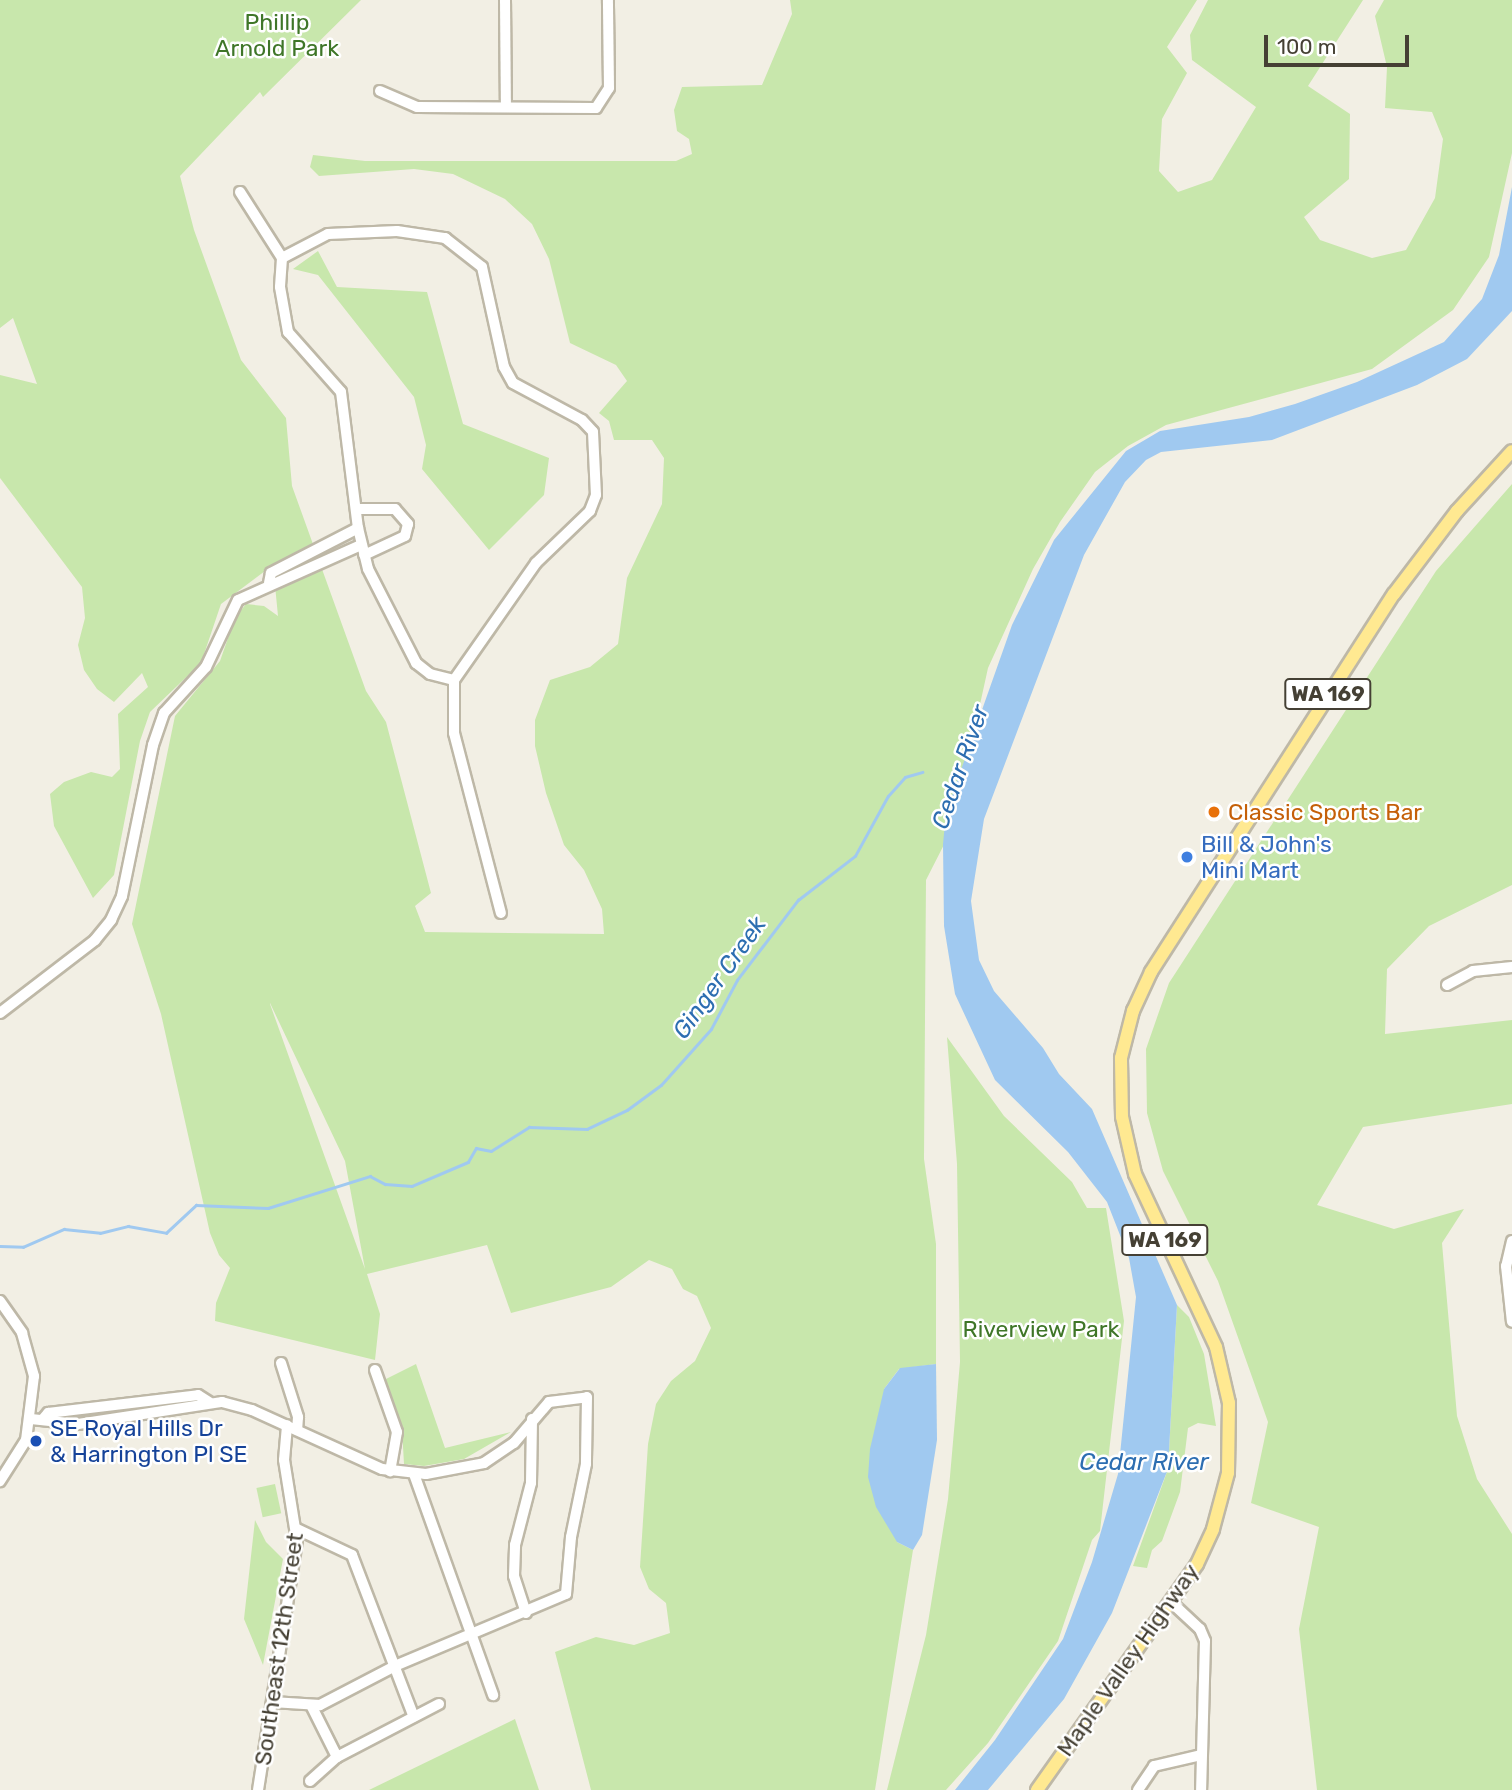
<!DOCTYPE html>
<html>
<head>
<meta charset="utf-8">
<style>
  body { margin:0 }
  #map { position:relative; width:1512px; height:1790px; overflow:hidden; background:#f2efe4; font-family:Rubik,sans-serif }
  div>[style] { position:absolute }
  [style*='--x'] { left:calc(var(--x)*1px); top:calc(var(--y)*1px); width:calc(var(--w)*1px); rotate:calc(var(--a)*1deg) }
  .green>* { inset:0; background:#c8e7ac; transform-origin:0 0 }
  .water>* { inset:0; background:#a0c9f0 }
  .stream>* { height:2.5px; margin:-1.25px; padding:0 1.25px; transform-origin:1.25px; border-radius:1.25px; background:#a0c9f0 }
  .roads { filter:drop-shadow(2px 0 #beb8a7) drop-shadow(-2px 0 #beb8a7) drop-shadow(0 2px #beb8a7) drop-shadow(0 -2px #beb8a7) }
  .minor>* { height:10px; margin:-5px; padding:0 5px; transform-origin:5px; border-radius:5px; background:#fff }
  .major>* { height:12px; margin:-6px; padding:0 6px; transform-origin:6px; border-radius:6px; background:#ffe991 }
  .dots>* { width:19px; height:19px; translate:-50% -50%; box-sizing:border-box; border:4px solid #fff; border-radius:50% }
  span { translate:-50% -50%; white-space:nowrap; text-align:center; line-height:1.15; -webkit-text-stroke:5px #fff; paint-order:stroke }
  .shield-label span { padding:2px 5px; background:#fff; border:2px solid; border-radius:5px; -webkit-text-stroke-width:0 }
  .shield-label { font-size:21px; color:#454034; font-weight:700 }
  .park-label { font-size:23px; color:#3f7628 }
  .food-label { font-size:23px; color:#c56008 }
  .left { translate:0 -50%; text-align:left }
  .shop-label { font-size:23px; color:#366cbe }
  .transit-label { font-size:23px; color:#164399 }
  .street-label { font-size:23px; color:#454034 }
  .water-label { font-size:24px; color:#2d6eb1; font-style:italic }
  .scale { position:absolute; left:1264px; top:35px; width:145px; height:32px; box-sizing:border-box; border:4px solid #454034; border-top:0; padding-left:9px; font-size:21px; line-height:24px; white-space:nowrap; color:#454034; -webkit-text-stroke:5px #fff; paint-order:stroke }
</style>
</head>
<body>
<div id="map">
  <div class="green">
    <i style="clip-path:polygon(evenodd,0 0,361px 0,263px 97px,260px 92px,180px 176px,194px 230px,241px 360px,286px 418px,292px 486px,366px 691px,386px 722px,431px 893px,415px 906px,425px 932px,604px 934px,602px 909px,584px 870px,564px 845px,546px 793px,535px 746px,535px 720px,550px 680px,590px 667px,618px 644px,627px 578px,662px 504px,664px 458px,652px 440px,614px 440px,609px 421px,599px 413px,627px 381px,616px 365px,570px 343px,549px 259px,532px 224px,505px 199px,453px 174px,414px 169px,319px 176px,310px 167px,313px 155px,365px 161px,676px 161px,692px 154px,689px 139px,677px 131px,674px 110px,682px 87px,762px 85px,792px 14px,790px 0,1197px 0,1167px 47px,1187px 73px,1162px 119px,1159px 171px,1178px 192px,1212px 180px,1256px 107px,1192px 60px,1190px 35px,1208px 0,1363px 0,1308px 86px,1350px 114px,1349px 179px,1304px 217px,1320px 240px,1372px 258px,1406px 250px,1435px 198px,1443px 139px,1432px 112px,1385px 108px,1387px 67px,1375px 16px,1384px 0,1512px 0,1512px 153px,1489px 257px,1453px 310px,1372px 369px,1166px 425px,1128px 446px,1095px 472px,1060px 522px,1033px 569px,988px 668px,953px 827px,926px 880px,924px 1159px,936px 1244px,936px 1364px,899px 1369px,884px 1389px,897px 1542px,913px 1550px,875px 1790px,591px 1790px,555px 1652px,596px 1637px,634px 1645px,670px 1633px,666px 1603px,649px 1589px,640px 1567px,648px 1444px,656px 1404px,671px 1381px,695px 1361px,711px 1328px,697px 1296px,683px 1289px,672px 1269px,649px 1260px,611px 1287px,511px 1313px,487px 1245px,367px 1274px,380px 1314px,375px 1360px,215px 1321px,216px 1303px,230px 1268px,219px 1255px,210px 1233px,161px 1014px,132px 924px,175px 716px,220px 661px,235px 618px,246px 604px,264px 606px,278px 616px,273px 565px,221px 604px,201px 663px,150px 712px,140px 741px,114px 875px,93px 898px,54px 826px,50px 794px,64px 782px,91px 772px,112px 777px,120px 769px,118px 714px,148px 687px,142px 673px,114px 702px,97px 689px,84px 670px,78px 645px,85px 618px,82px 587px,0 478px,0 375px,37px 384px,13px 318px,0 328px,0 0,270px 1003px,345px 1161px,365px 1269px,270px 1004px,270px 1003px)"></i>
    <i style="clip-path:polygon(318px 251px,337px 287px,427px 292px,463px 424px,549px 458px,544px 495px,489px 550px,422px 469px,426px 445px,414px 397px,318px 275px,293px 269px)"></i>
    <i style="clip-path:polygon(1512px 484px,1512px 885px,1429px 926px,1387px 969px,1385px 1034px,1512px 1020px,1512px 1104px,1363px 1127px,1317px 1205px,1394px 1229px,1464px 1209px,1442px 1243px,1457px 1416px,1477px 1479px,1512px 1534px,1512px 1790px,1317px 1790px,1299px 1629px,1319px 1527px,1251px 1503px,1268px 1422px,1218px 1281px,1163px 1171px,1147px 1113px,1146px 1049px,1169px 983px,1436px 571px)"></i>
    <i style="clip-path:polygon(947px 1037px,1004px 1116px,1072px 1182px,1087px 1208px,1106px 1208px,1124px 1321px,1100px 1531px,1092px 1540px,1058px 1641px,988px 1743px,946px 1790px,887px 1790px,926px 1635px,948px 1499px,960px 1362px,957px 1164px)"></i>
    <i style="clip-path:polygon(1177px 1305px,1189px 1317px,1204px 1354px,1216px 1426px,1198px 1423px,1188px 1428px,1180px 1492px,1162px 1541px,1152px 1550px,1147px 1568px,1133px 1566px,1168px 1469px)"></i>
    <i style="clip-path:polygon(416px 1364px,445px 1448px,511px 1432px,464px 1459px,424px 1466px,404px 1464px,402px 1429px,384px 1380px)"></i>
    <i style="left:275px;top:1484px;width:30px;height:19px;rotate:78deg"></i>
    <i style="clip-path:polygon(255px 1520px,266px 1542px,283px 1559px,263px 1665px,244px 1619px)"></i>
    <i style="clip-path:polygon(515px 1719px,539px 1790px,369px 1790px)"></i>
  </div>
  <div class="water">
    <i style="clip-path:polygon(1512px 187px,1512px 311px,1467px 359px,1417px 385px,1272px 440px,1161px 452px,1146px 460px,1125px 482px,1084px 555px,984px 819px,971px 901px,979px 960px,994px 991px,1043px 1048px,1059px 1074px,1092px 1109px,1177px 1305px,1168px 1469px,1112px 1613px,1064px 1699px,988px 1790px,955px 1790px,995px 1740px,1063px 1639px,1092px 1562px,1118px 1474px,1136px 1297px,1129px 1258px,1107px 1202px,1068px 1152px,995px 1080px,955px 994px,944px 926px,943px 844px,946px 813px,977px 724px,1012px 625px,1054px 540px,1126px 451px,1160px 431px,1249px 417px,1295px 404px,1357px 382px,1444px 342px,1482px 299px,1499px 255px)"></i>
    <i style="clip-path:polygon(936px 1364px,937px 1440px,922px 1535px,913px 1550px,897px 1542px,876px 1507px,868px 1477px,870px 1449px,884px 1389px,900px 1368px)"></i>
  </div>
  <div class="stream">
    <i style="--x:0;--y:1246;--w:23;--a:2"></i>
    <i style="--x:23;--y:1247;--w:45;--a:-23.7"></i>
    <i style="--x:64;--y:1229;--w:36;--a:6"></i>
    <i style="--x:100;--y:1233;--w:29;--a:-14"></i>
    <i style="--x:128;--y:1226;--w:39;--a:10"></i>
    <i style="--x:166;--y:1233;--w:41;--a:-43"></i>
    <i style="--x:196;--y:1205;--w:72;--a:2.4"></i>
    <i style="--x:268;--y:1208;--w:107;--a:-17.4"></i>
    <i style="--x:370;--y:1176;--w:17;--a:28"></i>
    <i style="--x:385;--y:1184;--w:27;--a:4"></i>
    <i style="--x:412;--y:1186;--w:61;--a:-23.2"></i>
    <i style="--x:468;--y:1162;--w:16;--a:-60"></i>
    <i style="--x:476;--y:1148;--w:15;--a:11"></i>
    <i style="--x:491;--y:1151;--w:45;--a:-32.3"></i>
    <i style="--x:529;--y:1127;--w:58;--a:2"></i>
    <i style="--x:587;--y:1129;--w:44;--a:-25.4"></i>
    <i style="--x:627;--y:1110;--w:42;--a:-36.3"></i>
    <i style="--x:661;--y:1085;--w:75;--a:-48.2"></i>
    <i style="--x:711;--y:1029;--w:55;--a:-62"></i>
    <i style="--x:737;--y:980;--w:101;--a:-52.7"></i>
    <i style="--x:798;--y:900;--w:72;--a:-37.7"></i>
    <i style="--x:855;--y:856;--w:68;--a:-61.2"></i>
    <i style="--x:888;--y:796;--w:25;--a:-48"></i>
    <i style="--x:905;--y:777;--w:18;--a:-16"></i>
  </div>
  <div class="roads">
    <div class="minor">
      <i style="--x:505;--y:0;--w:107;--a:89.5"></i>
      <i style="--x:380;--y:91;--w:40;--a:23.4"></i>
      <i style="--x:417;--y:107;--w:179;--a:0.3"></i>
      <i style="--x:596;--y:108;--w:24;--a:-57"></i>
      <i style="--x:609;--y:88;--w:88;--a:-90.7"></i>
      <i style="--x:240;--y:192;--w:78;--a:57.5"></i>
      <i style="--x:282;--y:258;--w:29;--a:94"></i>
      <i style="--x:280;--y:287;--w:46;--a:79.9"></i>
      <i style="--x:288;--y:332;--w:80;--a:48.5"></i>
      <i style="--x:341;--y:392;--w:137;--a:82.9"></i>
      <i style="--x:358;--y:528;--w:42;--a:76.3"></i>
      <i style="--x:368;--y:569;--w:106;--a:62.9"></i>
      <i style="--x:416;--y:663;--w:18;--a:38"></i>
      <i style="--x:430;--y:674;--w:25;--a:14"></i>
      <i style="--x:282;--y:258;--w:52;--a:-27.6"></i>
      <i style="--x:328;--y:234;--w:69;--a:-2.5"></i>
      <i style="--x:397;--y:231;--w:49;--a:8.3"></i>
      <i style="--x:445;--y:238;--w:47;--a:38.1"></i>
      <i style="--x:482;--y:267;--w:102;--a:77.6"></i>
      <i style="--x:504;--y:367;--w:18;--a:61"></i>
      <i style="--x:513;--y:383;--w:78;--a:28.2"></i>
      <i style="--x:582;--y:420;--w:16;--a:47"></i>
      <i style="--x:593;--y:432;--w:63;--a:87.3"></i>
      <i style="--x:596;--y:495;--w:17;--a:111"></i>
      <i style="--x:590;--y:511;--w:75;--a:136.1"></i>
      <i style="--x:536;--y:563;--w:143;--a:125"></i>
      <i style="--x:454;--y:680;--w:53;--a:90"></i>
      <i style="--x:454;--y:733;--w:186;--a:75.4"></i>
      <i style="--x:356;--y:509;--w:39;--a:0"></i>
      <i style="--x:395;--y:509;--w:20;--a:49"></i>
      <i style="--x:408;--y:524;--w:12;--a:104"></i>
      <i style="--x:405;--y:536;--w:45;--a:155.1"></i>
      <i style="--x:269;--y:583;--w:10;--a:-79"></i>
      <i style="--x:271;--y:573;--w:98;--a:-27.3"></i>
      <i style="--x:1447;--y:985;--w:30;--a:-28"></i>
      <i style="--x:1473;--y:971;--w:39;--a:-6"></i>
      <i style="--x:0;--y:1013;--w:120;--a:-37.5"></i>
      <i style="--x:95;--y:940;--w:26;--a:-51"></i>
      <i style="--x:111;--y:920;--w:26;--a:-65"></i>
      <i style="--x:122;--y:896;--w:154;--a:-78.4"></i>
      <i style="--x:153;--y:745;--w:34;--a:-71"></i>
      <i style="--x:164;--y:713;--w:62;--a:-47.6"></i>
      <i style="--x:206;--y:667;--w:74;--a:-64.5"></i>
      <i style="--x:238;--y:600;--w:135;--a:-24.1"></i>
      <i style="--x:1512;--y:1241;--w:26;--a:103"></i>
      <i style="--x:1506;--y:1266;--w:56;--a:83.9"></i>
      <i style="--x:0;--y:1301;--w:39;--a:55"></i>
      <i style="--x:22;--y:1333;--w:45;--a:74.4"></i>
      <i style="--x:34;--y:1376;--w:64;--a:97.1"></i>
      <i style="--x:26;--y:1440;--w:49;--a:122.4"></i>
      <i style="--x:281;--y:1363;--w:57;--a:72.5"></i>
      <i style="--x:298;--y:1417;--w:13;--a:94"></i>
      <i style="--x:375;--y:1370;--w:66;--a:70.5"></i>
      <i style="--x:397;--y:1432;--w:40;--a:100"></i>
      <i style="--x:31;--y:1419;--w:47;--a:6.1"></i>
      <i style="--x:78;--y:1424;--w:146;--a:-8.7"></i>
      <i style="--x:222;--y:1402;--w:31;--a:15"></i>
      <i style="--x:252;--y:1410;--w:143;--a:24.4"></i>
      <i style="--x:382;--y:1469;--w:44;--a:6.5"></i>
      <i style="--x:426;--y:1474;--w:59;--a:-10.7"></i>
      <i style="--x:484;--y:1463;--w:36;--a:-34"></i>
      <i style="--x:514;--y:1443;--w:54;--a:-49.5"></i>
      <i style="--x:549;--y:1402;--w:38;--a:-7"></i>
      <i style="--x:587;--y:1397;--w:67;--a:90.9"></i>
      <i style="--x:586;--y:1464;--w:75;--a:101.6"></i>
      <i style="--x:571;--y:1537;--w:57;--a:95"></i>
      <i style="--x:566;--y:1594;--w:186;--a:157.2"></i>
      <i style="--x:395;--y:1666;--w:85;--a:152.5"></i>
      <i style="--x:320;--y:1705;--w:48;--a:-176.4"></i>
      <i style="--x:43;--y:1419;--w:8;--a:-50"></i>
      <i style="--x:48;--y:1413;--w:151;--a:-6.8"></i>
      <i style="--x:198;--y:1395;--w:13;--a:32"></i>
      <i style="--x:414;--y:1474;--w:235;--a:70.3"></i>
      <i style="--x:297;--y:1529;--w:61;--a:25.3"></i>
      <i style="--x:352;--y:1555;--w:173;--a:69.1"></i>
      <i style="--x:1172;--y:1603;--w:38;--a:43"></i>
      <i style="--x:1200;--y:1629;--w:13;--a:67"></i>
      <i style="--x:1205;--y:1641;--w:149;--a:91.5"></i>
      <i style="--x:526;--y:1613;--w:39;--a:-108"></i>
      <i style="--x:514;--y:1576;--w:31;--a:-88"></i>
      <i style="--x:515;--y:1545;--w:64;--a:-75.5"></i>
      <i style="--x:531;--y:1483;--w:64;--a:-89.1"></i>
      <i style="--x:312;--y:1707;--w:56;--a:63.4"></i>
      <i style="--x:310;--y:1781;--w:36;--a:-42"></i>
      <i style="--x:337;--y:1757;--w:115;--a:-27.5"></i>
      <i style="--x:258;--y:1790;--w:252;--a:-81.1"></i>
      <i style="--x:297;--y:1541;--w:82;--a:-99.1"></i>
      <i style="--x:284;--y:1460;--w:35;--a:-85"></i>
      <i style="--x:1138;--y:1790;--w:29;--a:-56"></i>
      <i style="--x:1154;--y:1766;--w:48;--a:-13.2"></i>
    </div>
    <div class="major">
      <i style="--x:1037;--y:1790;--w:277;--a:-54.7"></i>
      <i style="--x:1197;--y:1564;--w:38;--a:-65"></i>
      <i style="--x:1213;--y:1529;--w:58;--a:-75"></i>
      <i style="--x:1228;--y:1473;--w:70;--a:-89.2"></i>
      <i style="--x:1229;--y:1403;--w:57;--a:-103.1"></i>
      <i style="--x:1216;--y:1347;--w:191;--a:-115.1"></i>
      <i style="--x:1135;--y:1174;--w:58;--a:-102.8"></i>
      <i style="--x:1122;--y:1117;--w:59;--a:-91"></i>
      <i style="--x:1121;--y:1058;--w:49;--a:-75.7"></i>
      <i style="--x:1133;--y:1011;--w:43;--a:-65.2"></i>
      <i style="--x:1151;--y:972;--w:449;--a:-57.3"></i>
      <i style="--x:1394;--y:594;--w:104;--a:-52.8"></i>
      <i style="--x:1457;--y:511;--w:81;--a:-47.5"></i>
    </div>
  </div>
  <div class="dots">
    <i style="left:1214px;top:812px;background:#e8710a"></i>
    <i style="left:1187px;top:857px;background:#3f7fe0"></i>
    <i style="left:36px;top:1441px;background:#1a4fb4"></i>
  </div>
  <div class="shield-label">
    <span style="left:1328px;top:694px">WA 169</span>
    <span style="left:1165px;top:1240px">WA 169</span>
  </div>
  <div class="park-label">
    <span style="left:277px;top:35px">Phillip<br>Arnold Park</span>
    <span style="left:1041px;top:1329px">Riverview Park</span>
  </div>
  <div class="food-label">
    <span class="left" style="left:1228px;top:812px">Classic Sports Bar</span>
  </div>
  <div class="shop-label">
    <span class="left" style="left:1201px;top:857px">Bill &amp; John's<br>Mini Mart</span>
  </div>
  <div class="transit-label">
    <span class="left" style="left:50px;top:1441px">SE Royal Hills Dr<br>&amp; Harrington Pl SE</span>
  </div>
  <div class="street-label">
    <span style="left:279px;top:1649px;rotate:-82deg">Southeast 12th Street</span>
    <span style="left:1128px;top:1660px;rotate:-55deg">Maple Valley Highway</span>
  </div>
  <div class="water-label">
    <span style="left:961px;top:767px;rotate:-71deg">Cedar River</span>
    <span style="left:720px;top:978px;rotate:-55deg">Ginger Creek</span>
    <span style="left:1144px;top:1463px">Cedar River</span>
  </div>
  <div class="scale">100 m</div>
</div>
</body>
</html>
